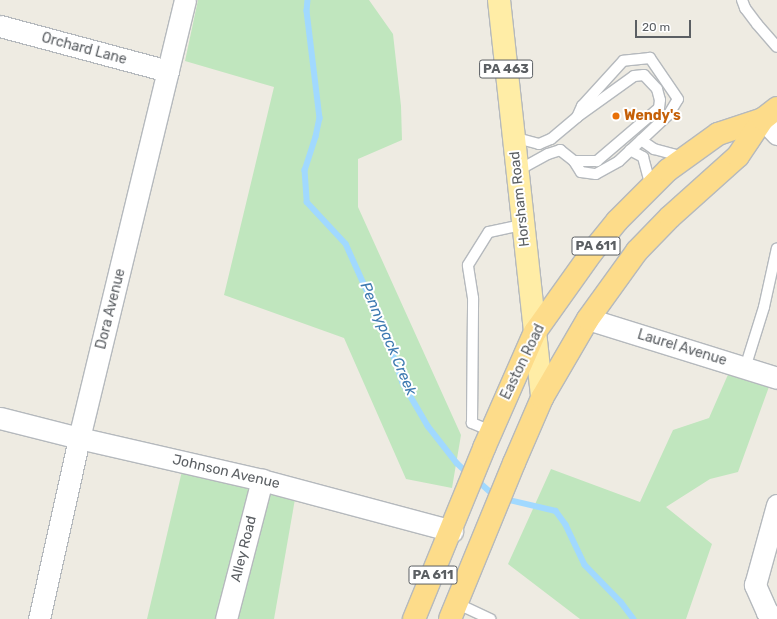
<!DOCTYPE html>
<html>
<head>
<meta charset="utf-8">
<style>
  body { margin:0 }
  #map { position:relative; width:777px; height:619px; overflow:hidden; background:#eeebe2; font-family:Rubik,sans-serif }
  div>[style] { position:absolute }
  [style*='--x'] { left:calc(var(--x)*1px); top:calc(var(--y)*1px); width:calc(var(--w)*1px); rotate:calc(var(--a)*1deg) }
  .green>* { inset:0; background:#c0e6be }
  .stream>* { height:5.5px; margin:-2.75px; padding:0 2.75px; transform-origin:2.75px; border-radius:2.75px; background:#a1d9ff }
  .roads { filter:drop-shadow(1px 0 #b5b9bd) drop-shadow(-1px 0 #b5b9bd) drop-shadow(0 1px #b5b9bd) drop-shadow(0 -1px #b5b9bd) }
  .lane>* { height:10px; margin:-5px; padding:0 5px; transform-origin:5px; border-radius:5px; background:#fff }
  .street>* { height:21px; margin:-10.5px; padding:0 10.5px; transform-origin:10.5px; border-radius:10.5px; background:#fff }
  .primary>* { height:22px; margin:-11px; padding:0 11px; transform-origin:11px; border-radius:11px; background:#ffeda6 }
  .highway>* { height:22px; margin:-11px; padding:0 11px; transform-origin:11px; border-radius:11px; background:#fddc8a }
  .dots>* { width:11px; height:11px; translate:-50% -50%; box-sizing:border-box; border:2px solid #fff; border-radius:50% }
  span { translate:-50% -50%; white-space:nowrap; text-align:center; line-height:1.15; -webkit-text-stroke:4px #fff; paint-order:stroke }
  .shield-label span { padding:1px 3px; background:#fff; border:1px solid; border-radius:3px; -webkit-text-stroke-width:0 }
  .shield-label { font-size:13px; color:#5b5f63; font-weight:700 }
  .street-label { font-size:14px; color:#5b5f63 }
  .food-label { font-size:14px; color:#c56008; font-weight:700 }
  .left { translate:0 -50%; text-align:left }
  .water-label { font-size:15px; color:#3e7ab1; font-style:italic }
  .scale { position:absolute; left:635px; top:20px; width:56px; height:18px; box-sizing:border-box; border:2px solid #5b5f63; border-top:0; padding-left:5px; font-size:12px; line-height:14px; white-space:nowrap; color:#5b5f63; -webkit-text-stroke:3px #fff; paint-order:stroke }
</style>
</head>
<body>
<div id="map">
  <div class="green">
    <i style="clip-path:polygon(198px 0,369px 0,393px 34px,401px 106px,402px 140px,358px 159px,358px 207px,461px 435px,452px 488px,406px 479px,344px 338px,224px 295px,274px 87px,185px 61px)"></i>
    <i style="clip-path:polygon(730px 370px,770px 384px,738px 472px,710px 479px,666px 507px,712px 544px,686px 619px,580px 619px,508px 564px,551px 469px,640px 502px,673px 430px,709px 418px)"></i>
    <i style="clip-path:polygon(182px 471px,295px 499px,274px 619px,147px 619px)"></i>
  </div>
  <div class="stream">
    <i style="--x:308;--y:0;--w:11;--a:95"></i>
    <i style="--x:307;--y:11;--w:108;--a:83.1"></i>
    <i style="--x:320;--y:118;--w:19;--a:102"></i>
    <i style="--x:316;--y:137;--w:35;--a:108"></i>
    <i style="--x:305;--y:170;--w:32;--a:86"></i>
    <i style="--x:307;--y:202;--w:57;--a:47.1"></i>
    <i style="--x:346;--y:244;--w:92;--a:65.7"></i>
    <i style="--x:384;--y:328;--w:58;--a:70.9"></i>
    <i style="--x:403;--y:383;--w:50;--a:59.8"></i>
    <i style="--x:428;--y:426;--w:47;--a:51.9"></i>
    <i style="--x:457;--y:463;--w:16;--a:43"></i>
    <i style="--x:476;--y:479;--w:25;--a:42"></i>
    <i style="--x:505;--y:499;--w:52;--a:13.2"></i>
    <i style="--x:556;--y:511;--w:17;--a:54"></i>
    <i style="--x:566;--y:525;--w:44;--a:64.6"></i>
    <i style="--x:585;--y:565;--w:52;--a:45.8"></i>
    <i style="--x:621;--y:602;--w:21;--a:53"></i>
  </div>
  <div class="roads">
    <div class="lane">
      <i style="--x:742;--y:0;--w:9;--a:69"></i>
      <i style="--x:745;--y:8;--w:20;--a:53"></i>
      <i style="--x:757;--y:24;--w:30;--a:49"></i>
      <i style="--x:513;--y:137;--w:27;--a:15"></i>
      <i style="--x:539;--y:144;--w:13;--a:-23"></i>
      <i style="--x:551;--y:139;--w:34;--a:-40"></i>
      <i style="--x:577;--y:117;--w:70;--a:-35.7"></i>
      <i style="--x:634;--y:76;--w:10;--a:-6"></i>
      <i style="--x:644;--y:75;--w:19;--a:47"></i>
      <i style="--x:657;--y:89;--w:11;--a:75"></i>
      <i style="--x:660;--y:100;--w:8;--a:97"></i>
      <i style="--x:659;--y:108;--w:82;--a:139.5"></i>
      <i style="--x:597;--y:161;--w:23;--a:180"></i>
      <i style="--x:641;--y:140;--w:16;--a:35"></i>
      <i style="--x:654;--y:149;--w:31;--a:15"></i>
      <i style="--x:560;--y:150;--w:18;--a:38"></i>
      <i style="--x:574;--y:161;--w:13;--a:58"></i>
      <i style="--x:581;--y:172;--w:15;--a:8"></i>
      <i style="--x:596;--y:174;--w:26;--a:-29"></i>
      <i style="--x:619;--y:161;--w:69;--a:-43.2"></i>
      <i style="--x:669;--y:114;--w:17;--a:-59"></i>
      <i style="--x:678;--y:99;--w:50;--a:-124.3"></i>
      <i style="--x:650;--y:58;--w:27;--a:174"></i>
      <i style="--x:623;--y:61;--w:61;--a:132.3"></i>
      <i style="--x:582;--y:106;--w:12;--a:114"></i>
      <i style="--x:630;--y:150;--w:15;--a:28"></i>
      <i style="--x:643;--y:157;--w:31;--a:75"></i>
      <i style="--x:517;--y:171;--w:35;--a:-29"></i>
      <i style="--x:548;--y:154;--w:13;--a:-18"></i>
      <i style="--x:745;--y:368;--w:64;--a:-72.7"></i>
      <i style="--x:764;--y:307;--w:60;--a:-77.6"></i>
      <i style="--x:491;--y:431;--w:21;--a:-157"></i>
      <i style="--x:472;--y:423;--w:125;--a:-89.5"></i>
      <i style="--x:473;--y:298;--w:33;--a:-99"></i>
      <i style="--x:468;--y:265;--w:39;--a:-58"></i>
      <i style="--x:489;--y:232;--w:35;--a:-12"></i>
      <i style="--x:456;--y:603;--w:38;--a:25"></i>
    </div>
    <div class="street">
      <i style="--x:0;--y:26;--w:174;--a:15"></i>
      <i style="--x:763;--y:119;--w:21;--a:47"></i>
      <i style="--x:588;--y:319;--w:198;--a:17.3"></i>
      <i style="--x:0;--y:418;--w:81;--a:14.2"></i>
      <i style="--x:79;--y:438;--w:188;--a:12.9"></i>
      <i style="--x:262;--y:480;--w:197;--a:15"></i>
      <i style="--x:39;--y:619;--w:185;--a:-77.5"></i>
      <i style="--x:79;--y:438;--w:451;--a:-76.4"></i>
      <i style="--x:226;--y:619;--w:144;--a:-75.5"></i>
      <i style="--x:775;--y:619;--w:11;--a:-139"></i>
      <i style="--x:767;--y:612;--w:30;--a:-114"></i>
      <i style="--x:755;--y:585;--w:83;--a:-74.6"></i>
    </div>
    <div class="primary">
      <i style="--x:499;--y:0;--w:400;--a:83.8"></i>
    </div>
    <div class="highway">
      <i style="--x:414;--y:619;--w:185;--a:-67.7"></i>
      <i style="--x:484;--y:448;--w:127;--a:-66.3"></i>
      <i style="--x:535;--y:332;--w:98;--a:-54.5"></i>
      <i style="--x:592;--y:252;--w:40;--a:-51"></i>
      <i style="--x:617;--y:221;--w:72;--a:-45"></i>
      <i style="--x:668;--y:170;--w:62;--a:-35.8"></i>
      <i style="--x:718;--y:134;--w:47;--a:-18.4"></i>
      <i style="--x:450;--y:619;--w:169;--a:-67.7"></i>
      <i style="--x:514;--y:463;--w:71;--a:-66.7"></i>
      <i style="--x:542;--y:398;--w:91;--a:-59.8"></i>
      <i style="--x:588;--y:319;--w:84;--a:-54.2"></i>
      <i style="--x:637;--y:251;--w:47;--a:-45.9"></i>
      <i style="--x:670;--y:217;--w:91;--a:-41.9"></i>
      <i style="--x:738;--y:156;--w:45;--a:-56"></i>
      <i style="--x:763;--y:119;--w:18;--a:-38"></i>
    </div>
  </div>
  <div class="dots">
    <i style="left:616px;top:116px;background:#e8710a"></i>
  </div>
  <div class="shield-label">
    <span style="left:506px;top:69px">PA 463</span>
    <span style="left:596px;top:246px">PA 611</span>
    <span style="left:433px;top:575px">PA 611</span>
  </div>
  <div class="street-label">
    <span style="left:84px;top:49px;rotate:15deg">Orchard Lane</span>
    <span style="left:520px;top:199px;rotate:-96deg">Horsham Road</span>
    <span style="left:111px;top:309px;rotate:-76deg">Dora Avenue</span>
    <span style="left:682px;top:348px;rotate:17deg">Laurel Avenue</span>
    <span style="left:523px;top:362px;rotate:-64deg">Easton Road</span>
    <span style="left:226px;top:472px;rotate:13deg">Johnson Avenue</span>
    <span style="left:244px;top:549px;rotate:-76deg">Alley Road</span>
  </div>
  <div class="food-label">
    <span class="left" style="left:624px;top:116px">Wendy's</span>
  </div>
  <div class="water-label">
    <span style="left:388px;top:339px;rotate:67deg">Pennypack Creek</span>
  </div>
  <div class="scale">20 m</div>
</div>
</body>
</html>
